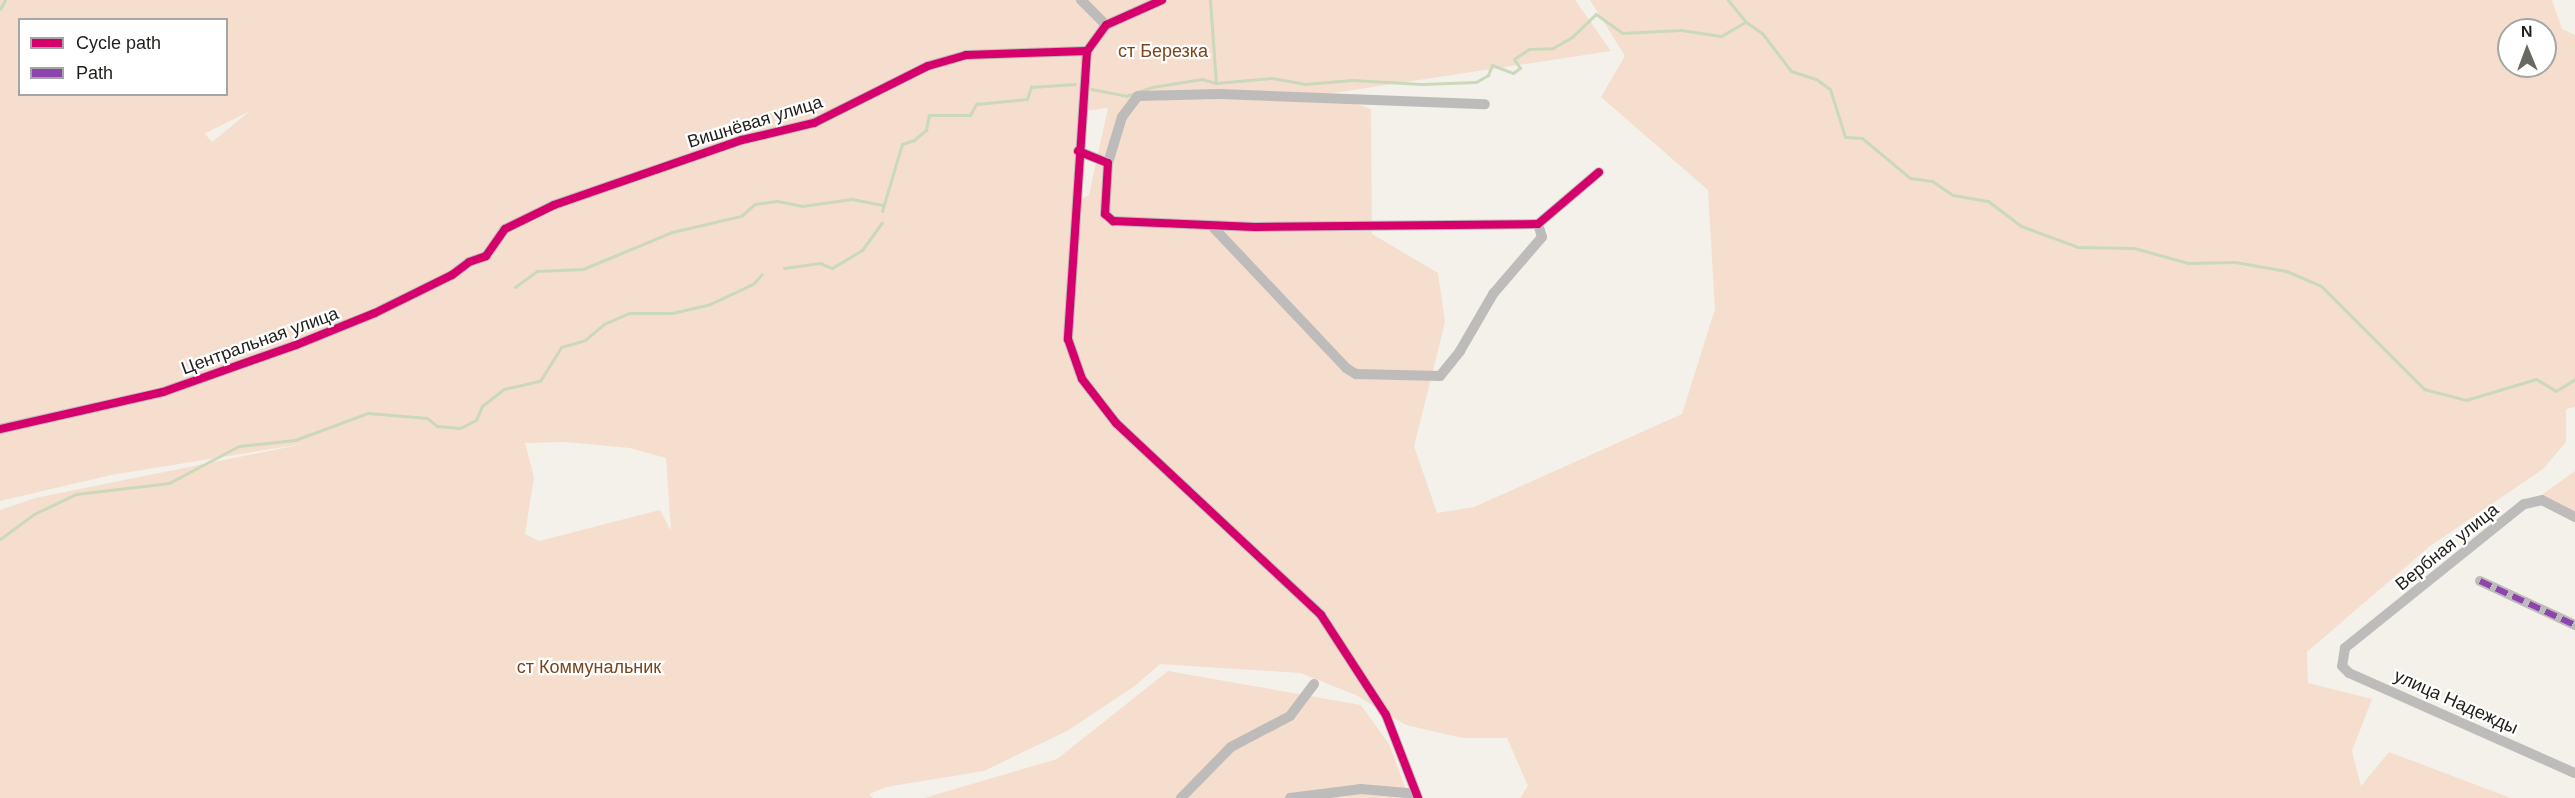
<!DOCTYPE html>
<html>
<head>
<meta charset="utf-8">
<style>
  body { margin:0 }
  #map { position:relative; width:2575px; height:798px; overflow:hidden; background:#f4f1ea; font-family:Helvetica,sans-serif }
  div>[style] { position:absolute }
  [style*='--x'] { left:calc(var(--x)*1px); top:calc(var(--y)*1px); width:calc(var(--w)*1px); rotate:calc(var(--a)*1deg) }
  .green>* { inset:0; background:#f5decd }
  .stream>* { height:3px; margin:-1.5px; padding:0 1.5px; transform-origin:1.5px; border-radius:1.5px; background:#cad9ba }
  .street>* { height:10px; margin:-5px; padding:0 5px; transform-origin:5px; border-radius:5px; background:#bebcba }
  .quiet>* { height:6px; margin-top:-3px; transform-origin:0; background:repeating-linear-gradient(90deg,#8e44ad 0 12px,transparent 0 18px) }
  .cycleway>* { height:8px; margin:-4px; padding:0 4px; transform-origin:4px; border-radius:4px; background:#d6006c }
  span { translate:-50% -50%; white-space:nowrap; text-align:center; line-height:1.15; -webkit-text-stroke:4.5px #fff; paint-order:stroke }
  .park-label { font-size:18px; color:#7b441a }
  .street-label { font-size:18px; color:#1f1e1a }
  .legend { position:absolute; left:18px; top:18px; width:210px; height:78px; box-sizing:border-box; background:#fff; border:2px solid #a5a5a3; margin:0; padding:8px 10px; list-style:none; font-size:18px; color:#1f1e1a }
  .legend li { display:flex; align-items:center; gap:12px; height:30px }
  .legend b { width:30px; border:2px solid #a5a5a3 }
  .north { position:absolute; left:2497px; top:18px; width:60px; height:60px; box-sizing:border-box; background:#fff; border:2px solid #a5a5a3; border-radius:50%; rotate:359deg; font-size:16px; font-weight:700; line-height:24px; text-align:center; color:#1f1e1a }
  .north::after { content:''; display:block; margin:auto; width:21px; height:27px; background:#6a6863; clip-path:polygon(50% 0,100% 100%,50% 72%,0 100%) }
</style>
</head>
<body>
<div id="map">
  <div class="green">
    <i style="clip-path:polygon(evenodd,0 0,1575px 0,1611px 51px,1327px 94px,1371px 109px,1372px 234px,1438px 273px,1445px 322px,1414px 446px,1437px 513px,1474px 507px,1682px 414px,1715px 309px,1708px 190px,1601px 97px,1625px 56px,1590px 0,2552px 0,2562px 29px,2575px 35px,2575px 407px,2566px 409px,2566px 442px,2543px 469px,2430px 546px,2307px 652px,2308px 683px,2372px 699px,2352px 751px,2361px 786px,2389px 752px,2511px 798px,1520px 798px,1528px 786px,1507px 738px,1463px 738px,1406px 725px,1356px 695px,1300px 673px,1160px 664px,1136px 685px,1067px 731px,984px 771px,886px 787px,869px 794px,873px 798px,0 798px,0 510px,35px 498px,308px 443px,111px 475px,0 501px,0 0,20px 20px,226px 20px,226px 94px,20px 94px,20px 20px,0 0,2509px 30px,2545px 30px,2545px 66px,2509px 66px,2509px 30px,0 0,1108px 108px,1089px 195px,1080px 200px,1084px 111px,1108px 108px,0 0,250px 111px,212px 142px,205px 134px,206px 133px,250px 111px,0 0,565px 442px,630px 448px,666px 458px,671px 531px,660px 510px,539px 541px,525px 534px,534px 477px,525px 443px,565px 442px)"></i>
    <i style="clip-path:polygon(2575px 471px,2575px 513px,2540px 496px)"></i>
    <i style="clip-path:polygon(1168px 671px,1361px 705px,1389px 744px,1409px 798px,924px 798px,1057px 759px)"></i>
  </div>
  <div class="stream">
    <i style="--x:1210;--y:0;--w:83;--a:85.9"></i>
    <i style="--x:1728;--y:0;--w:28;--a:51"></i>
    <i style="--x:1746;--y:22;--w:19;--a:35"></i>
    <i style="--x:1762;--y:33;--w:48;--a:52.7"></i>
    <i style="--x:1791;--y:71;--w:26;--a:18"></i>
    <i style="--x:1816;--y:79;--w:17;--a:36"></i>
    <i style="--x:1830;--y:89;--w:50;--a:72.6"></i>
    <i style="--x:1845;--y:137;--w:17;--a:3"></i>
    <i style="--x:1862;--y:138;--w:62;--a:39.8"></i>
    <i style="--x:1910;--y:178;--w:22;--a:8"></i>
    <i style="--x:1932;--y:181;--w:25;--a:34"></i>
    <i style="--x:1953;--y:195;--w:36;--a:10"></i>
    <i style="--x:1988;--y:201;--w:41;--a:37.1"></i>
    <i style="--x:2021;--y:226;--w:61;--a:20.2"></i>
    <i style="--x:2078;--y:247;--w:56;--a:1"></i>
    <i style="--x:2134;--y:248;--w:56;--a:15.5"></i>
    <i style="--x:2188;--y:263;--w:47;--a:-1.2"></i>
    <i style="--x:2235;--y:262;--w:52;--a:10"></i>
    <i style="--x:2286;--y:271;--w:38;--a:23"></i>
    <i style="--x:2321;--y:286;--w:146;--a:45"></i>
    <i style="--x:2424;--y:389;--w:43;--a:14.7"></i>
    <i style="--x:2466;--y:400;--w:73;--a:-16.7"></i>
    <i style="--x:2536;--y:379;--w:23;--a:31"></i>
    <i style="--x:2556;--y:391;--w:22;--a:-32"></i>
    <i style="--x:0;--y:9;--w:10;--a:-61"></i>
    <i style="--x:1091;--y:89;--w:36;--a:11"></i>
    <i style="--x:1126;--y:96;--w:28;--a:-19"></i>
    <i style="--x:1152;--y:87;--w:51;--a:-9.1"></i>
    <i style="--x:1202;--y:79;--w:15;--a:16"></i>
    <i style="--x:1216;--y:83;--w:56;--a:-5.1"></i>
    <i style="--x:1272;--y:78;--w:34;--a:10"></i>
    <i style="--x:1305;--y:84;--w:47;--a:-4.9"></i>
    <i style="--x:1352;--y:80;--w:70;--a:3.3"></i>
    <i style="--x:1422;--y:84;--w:54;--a:-2.1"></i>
    <i style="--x:1476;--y:82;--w:14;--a:-30"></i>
    <i style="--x:1488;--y:75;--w:11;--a:-68"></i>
    <i style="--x:1492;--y:65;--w:22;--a:21"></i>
    <i style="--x:1513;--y:73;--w:9;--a:-36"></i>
    <i style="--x:1520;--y:68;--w:11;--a:-124"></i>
    <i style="--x:1514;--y:59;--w:18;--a:-34"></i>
    <i style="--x:1529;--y:49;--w:24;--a:-2"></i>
    <i style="--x:1553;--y:48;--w:22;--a:-30"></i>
    <i style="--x:1572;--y:37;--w:33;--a:-44"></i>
    <i style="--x:1596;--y:14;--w:32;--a:36"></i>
    <i style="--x:1622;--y:33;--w:59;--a:-2.9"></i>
    <i style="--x:1681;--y:30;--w:40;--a:8.5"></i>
    <i style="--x:1721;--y:36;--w:28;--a:-30"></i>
    <i style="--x:882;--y:211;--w:70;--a:-73.4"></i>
    <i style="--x:902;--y:144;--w:13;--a:-18"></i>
    <i style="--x:914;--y:140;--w:16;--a:-40"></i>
    <i style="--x:926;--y:130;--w:15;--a:-79"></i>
    <i style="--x:929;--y:115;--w:41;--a:0"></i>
    <i style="--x:970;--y:115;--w:13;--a:-61"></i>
    <i style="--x:976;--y:104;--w:51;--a:-5.6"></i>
    <i style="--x:1027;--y:99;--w:13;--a:-72"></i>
    <i style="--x:1031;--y:87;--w:44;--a:-3.9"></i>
    <i style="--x:784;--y:268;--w:36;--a:-8"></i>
    <i style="--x:820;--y:263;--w:13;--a:23"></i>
    <i style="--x:832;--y:268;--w:35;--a:-31"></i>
    <i style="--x:862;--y:250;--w:34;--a:-54"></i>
    <i style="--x:515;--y:287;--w:27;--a:-36"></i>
    <i style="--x:537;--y:271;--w:46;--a:-2.5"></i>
    <i style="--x:583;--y:269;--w:96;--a:-22.6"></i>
    <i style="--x:672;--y:232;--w:71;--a:-13.1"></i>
    <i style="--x:741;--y:216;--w:18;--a:-41"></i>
    <i style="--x:755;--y:204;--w:22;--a:-8"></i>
    <i style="--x:777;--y:201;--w:25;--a:11"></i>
    <i style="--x:802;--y:206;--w:50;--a:-8"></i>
    <i style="--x:852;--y:199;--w:31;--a:11"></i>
    <i style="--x:0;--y:539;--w:42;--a:-36.3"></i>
    <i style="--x:34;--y:514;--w:47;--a:-25.5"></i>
    <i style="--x:76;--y:494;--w:94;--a:-6.7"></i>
    <i style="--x:169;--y:483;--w:79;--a:-27.9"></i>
    <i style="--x:239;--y:446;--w:56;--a:-6.1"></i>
    <i style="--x:295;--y:440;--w:78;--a:-20.3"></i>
    <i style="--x:368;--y:413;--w:59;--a:4.8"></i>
    <i style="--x:427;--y:418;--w:13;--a:39"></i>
    <i style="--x:437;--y:426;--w:23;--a:5"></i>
    <i style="--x:460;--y:428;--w:18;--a:-27"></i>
    <i style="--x:476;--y:420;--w:15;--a:-67"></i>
    <i style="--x:482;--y:406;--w:28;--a:-38"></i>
    <i style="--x:504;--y:389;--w:37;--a:-13"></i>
    <i style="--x:540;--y:381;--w:40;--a:-58"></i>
    <i style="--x:561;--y:347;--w:25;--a:-16"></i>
    <i style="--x:585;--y:340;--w:25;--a:-40"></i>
    <i style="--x:604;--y:324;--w:27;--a:-24"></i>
    <i style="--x:629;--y:313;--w:43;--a:0"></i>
    <i style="--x:672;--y:313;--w:39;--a:-13"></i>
    <i style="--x:710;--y:304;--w:47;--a:-24.9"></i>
    <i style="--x:753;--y:284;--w:13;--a:-48"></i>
  </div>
  <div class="street">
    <i style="--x:1081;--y:0;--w:35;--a:45"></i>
    <i style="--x:1162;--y:0;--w:61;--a:155.9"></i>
    <i style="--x:1106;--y:25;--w:32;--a:126"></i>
    <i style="--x:1087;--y:51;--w:289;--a:93.8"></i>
    <i style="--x:1068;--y:339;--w:42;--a:70.7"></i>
    <i style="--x:1082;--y:379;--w:56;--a:52.3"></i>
    <i style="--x:1116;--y:423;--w:281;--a:43.1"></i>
    <i style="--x:1321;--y:615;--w:119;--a:57"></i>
    <i style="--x:1386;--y:715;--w:89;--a:68.9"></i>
    <i style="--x:1078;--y:151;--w:32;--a:22"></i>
    <i style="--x:1108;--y:163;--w:51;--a:93.4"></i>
    <i style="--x:1105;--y:214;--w:11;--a:41"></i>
    <i style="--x:1113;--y:221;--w:142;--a:2.4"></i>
    <i style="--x:1255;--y:227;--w:283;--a:-0.6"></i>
    <i style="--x:1538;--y:224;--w:80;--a:-40.4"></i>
    <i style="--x:1108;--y:163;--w:48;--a:-73.1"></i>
    <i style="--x:1122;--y:117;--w:26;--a:-53"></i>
    <i style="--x:1138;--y:96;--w:81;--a:-1.4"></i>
    <i style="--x:1219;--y:94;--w:266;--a:2.2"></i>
    <i style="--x:1211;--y:225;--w:197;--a:46.6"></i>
    <i style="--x:1346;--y:368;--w:12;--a:31"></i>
    <i style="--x:1356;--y:374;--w:84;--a:1.4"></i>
    <i style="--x:1440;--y:376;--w:32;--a:-51"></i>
    <i style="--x:1460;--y:351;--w:66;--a:-59.9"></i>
    <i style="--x:1493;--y:294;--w:75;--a:-49.3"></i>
    <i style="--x:1542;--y:237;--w:14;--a:-107"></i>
    <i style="--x:0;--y:429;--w:167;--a:-12.8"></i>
    <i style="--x:163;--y:392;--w:141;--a:-19.5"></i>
    <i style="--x:296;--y:345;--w:85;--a:-22.1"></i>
    <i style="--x:375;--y:313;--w:86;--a:-26.3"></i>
    <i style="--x:452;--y:275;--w:21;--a:-37"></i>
    <i style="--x:469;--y:262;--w:18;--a:-19"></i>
    <i style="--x:486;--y:256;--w:33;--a:-55"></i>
    <i style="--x:505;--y:229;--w:55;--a:-26.1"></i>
    <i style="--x:554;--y:205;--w:199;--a:-19.1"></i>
    <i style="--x:742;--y:140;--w:74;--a:-13.3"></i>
    <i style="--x:814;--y:123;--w:127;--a:-26.6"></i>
    <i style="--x:928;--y:66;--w:40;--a:-16"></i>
    <i style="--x:966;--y:55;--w:121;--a:-1.9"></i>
    <i style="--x:2575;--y:517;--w:37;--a:-153"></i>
    <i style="--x:2542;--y:500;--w:18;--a:167"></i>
    <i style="--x:2524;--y:504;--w:230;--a:141.2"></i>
    <i style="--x:2345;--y:648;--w:18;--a:99"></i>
    <i style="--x:2342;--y:666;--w:10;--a:45"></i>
    <i style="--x:2349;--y:673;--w:247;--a:23.9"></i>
    <i style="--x:2480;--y:581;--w:105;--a:24.9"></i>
    <i style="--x:1181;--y:798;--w:71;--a:-45.6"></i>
    <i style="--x:1231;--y:747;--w:67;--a:-27.7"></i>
    <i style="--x:1290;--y:716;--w:40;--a:-53"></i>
    <i style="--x:1290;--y:798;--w:72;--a:-7.2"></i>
    <i style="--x:1361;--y:789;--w:46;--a:5"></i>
    <i style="--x:1407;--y:793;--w:11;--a:27"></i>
  </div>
  <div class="quiet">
    <i style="--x:2480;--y:581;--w:105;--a:24.9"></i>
  </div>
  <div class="cycleway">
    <i style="--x:1162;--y:0;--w:61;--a:155.9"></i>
    <i style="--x:1106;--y:25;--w:32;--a:126"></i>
    <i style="--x:1087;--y:51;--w:289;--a:93.8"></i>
    <i style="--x:1068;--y:339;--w:42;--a:70.7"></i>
    <i style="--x:1082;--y:379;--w:56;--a:52.3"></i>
    <i style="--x:1116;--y:423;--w:281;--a:43.1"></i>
    <i style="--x:1321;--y:615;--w:119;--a:57"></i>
    <i style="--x:1386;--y:715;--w:89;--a:68.9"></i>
    <i style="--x:1078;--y:151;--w:32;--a:22"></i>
    <i style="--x:1108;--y:163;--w:51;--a:93.4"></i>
    <i style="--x:1105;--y:214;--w:11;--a:41"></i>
    <i style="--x:1113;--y:221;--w:142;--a:2.4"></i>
    <i style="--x:1255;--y:227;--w:283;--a:-0.6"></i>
    <i style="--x:1538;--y:224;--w:80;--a:-40.4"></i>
    <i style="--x:0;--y:429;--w:167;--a:-12.8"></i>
    <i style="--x:163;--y:392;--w:141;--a:-19.5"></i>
    <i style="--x:296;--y:345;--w:85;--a:-22.1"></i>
    <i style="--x:375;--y:313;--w:86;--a:-26.3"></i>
    <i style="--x:452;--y:275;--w:21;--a:-37"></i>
    <i style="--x:469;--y:262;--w:18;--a:-19"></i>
    <i style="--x:486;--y:256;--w:33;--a:-55"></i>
    <i style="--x:505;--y:229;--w:55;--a:-26.1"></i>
    <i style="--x:554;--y:205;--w:199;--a:-19.1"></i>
    <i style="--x:742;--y:140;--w:74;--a:-13.3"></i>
    <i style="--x:814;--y:123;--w:127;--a:-26.6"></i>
    <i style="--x:928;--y:66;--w:40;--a:-16"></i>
    <i style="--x:966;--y:55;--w:121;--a:-1.9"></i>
  </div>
  <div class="park-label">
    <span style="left:1163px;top:51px">ст Березка</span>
    <span style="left:589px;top:667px">ст Коммунальник</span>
  </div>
  <div class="street-label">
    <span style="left:755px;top:122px;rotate:-17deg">Вишнёвая улица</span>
    <span style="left:260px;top:341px;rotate:-20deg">Центральная улица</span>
    <span style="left:2447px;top:547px;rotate:-39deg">Вербная улица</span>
    <span style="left:2456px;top:702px;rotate:24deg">улица Надежды</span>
  </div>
  <ul class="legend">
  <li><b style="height:8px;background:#d6006c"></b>Cycle path</li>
  <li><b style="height:8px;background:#8e44ad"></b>Path</li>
  </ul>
  <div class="north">N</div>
</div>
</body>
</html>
